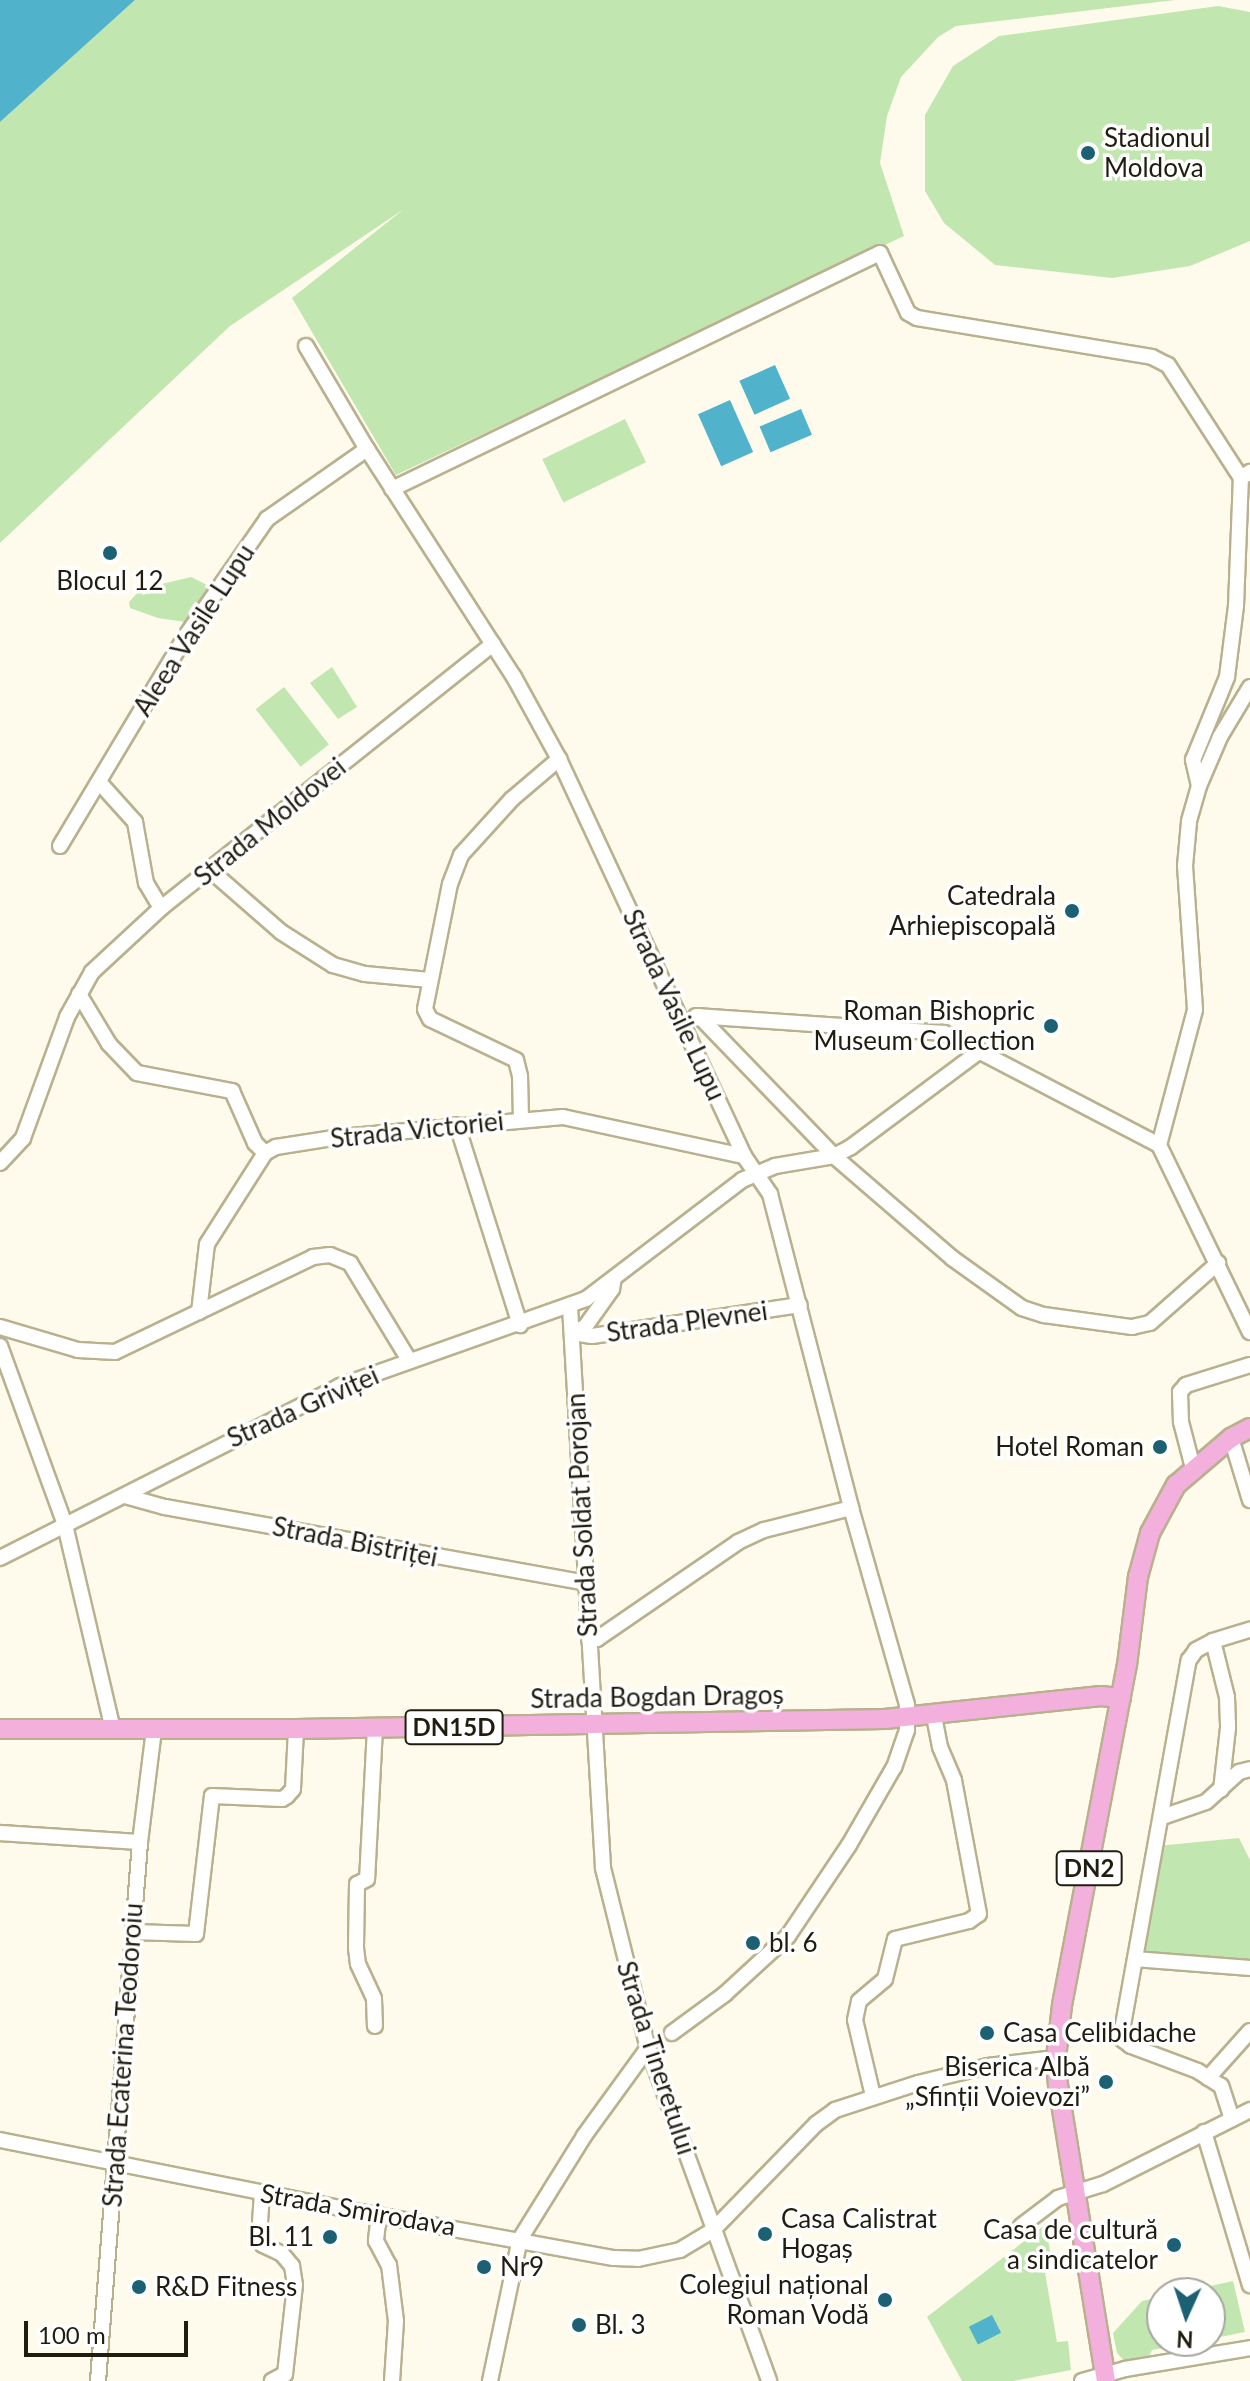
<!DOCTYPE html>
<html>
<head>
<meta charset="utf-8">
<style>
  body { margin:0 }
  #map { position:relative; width:1250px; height:2381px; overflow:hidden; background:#fefbec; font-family:Lato,sans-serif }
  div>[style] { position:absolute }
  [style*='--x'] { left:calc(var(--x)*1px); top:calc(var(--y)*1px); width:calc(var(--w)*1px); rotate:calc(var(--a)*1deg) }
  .green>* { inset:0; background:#c2e6b0; transform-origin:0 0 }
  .water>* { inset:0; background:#51b2cc; transform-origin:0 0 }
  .roads { filter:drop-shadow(2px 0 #b9b18e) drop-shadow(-2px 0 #b9b18e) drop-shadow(0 2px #b9b18e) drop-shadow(0 -2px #b9b18e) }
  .minor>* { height:14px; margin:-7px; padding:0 7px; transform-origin:7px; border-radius:7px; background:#fff }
  .major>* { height:18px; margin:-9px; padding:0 9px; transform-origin:9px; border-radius:9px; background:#f4b0dd }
  .dots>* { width:22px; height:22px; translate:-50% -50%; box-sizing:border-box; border:4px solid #fff; border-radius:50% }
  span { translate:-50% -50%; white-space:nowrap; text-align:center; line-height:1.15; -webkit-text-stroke:7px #fff; paint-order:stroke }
  .shield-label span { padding:2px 6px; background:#fff; border:2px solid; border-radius:6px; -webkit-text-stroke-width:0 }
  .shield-label { font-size:24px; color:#201d10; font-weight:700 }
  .poi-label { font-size:26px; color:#201d10 }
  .left { translate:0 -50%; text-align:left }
  .right { translate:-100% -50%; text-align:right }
  .street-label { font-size:26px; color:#201d10 }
  .north { position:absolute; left:1146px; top:2277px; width:80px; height:80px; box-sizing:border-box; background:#fff; border:2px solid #a6a59f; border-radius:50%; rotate:183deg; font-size:22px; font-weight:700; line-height:32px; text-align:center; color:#201d10 }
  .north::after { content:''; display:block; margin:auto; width:28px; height:36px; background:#1c6173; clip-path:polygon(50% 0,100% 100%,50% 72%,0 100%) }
  .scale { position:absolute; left:24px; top:2321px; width:164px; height:36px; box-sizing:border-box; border:4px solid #201d10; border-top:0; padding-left:10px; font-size:24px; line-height:28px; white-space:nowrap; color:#201d10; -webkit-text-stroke:6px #fff; paint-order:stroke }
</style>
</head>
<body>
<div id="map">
  <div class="green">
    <i style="clip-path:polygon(135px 0,1175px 0,956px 26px,938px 37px,901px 77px,887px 116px,880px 163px,904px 236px,396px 475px,292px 298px,404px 209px,230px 326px,0 543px,0 122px)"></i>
    <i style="clip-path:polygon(1218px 6px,1250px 12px,1250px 241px,1190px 266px,1112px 278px,995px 265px,944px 223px,925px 191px,925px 115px,953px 66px,999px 36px)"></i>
    <i style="left:625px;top:419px;width:48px;height:92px;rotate:64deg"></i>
    <i style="clip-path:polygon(191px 577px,215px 589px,204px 606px,185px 622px,158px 618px,130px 608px,129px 602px,141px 589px)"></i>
    <i style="clip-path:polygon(332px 667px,357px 707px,338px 719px,310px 683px)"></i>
    <i style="left:284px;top:687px;width:73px;height:36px;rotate:52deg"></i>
    <i style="clip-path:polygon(1239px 1838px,1250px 1860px,1250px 1968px,1135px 1959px,1157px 1846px)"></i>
    <i style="clip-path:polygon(1046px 2224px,1051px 2259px,1043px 2261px,1057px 2342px,1068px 2341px,1071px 2370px,1013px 2381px,962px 2381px,927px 2317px)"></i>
    <i style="clip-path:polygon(1233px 2281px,1245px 2332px,1210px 2339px,1210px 2293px,1179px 2293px)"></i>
    <i style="clip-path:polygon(1162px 2297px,1162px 2341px,1200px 2341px,1152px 2350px,1147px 2360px,1126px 2363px,1117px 2353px,1113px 2333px,1142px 2301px)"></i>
  </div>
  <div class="water">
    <i style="clip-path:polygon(0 0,135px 0,0 122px)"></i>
    <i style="left:775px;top:365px;width:37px;height:39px;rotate:66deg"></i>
    <i style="left:730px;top:400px;width:57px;height:35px;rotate:66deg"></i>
    <i style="left:801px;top:409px;width:28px;height:45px;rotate:67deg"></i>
    <i style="left:992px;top:2315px;width:20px;height:26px;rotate:63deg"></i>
  </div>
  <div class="roads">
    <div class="minor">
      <i style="--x:306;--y:346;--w:120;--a:59.4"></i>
      <i style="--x:367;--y:449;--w:271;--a:57.2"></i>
      <i style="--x:514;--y:677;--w:94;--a:61.2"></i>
      <i style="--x:559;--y:759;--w:438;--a:65"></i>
      <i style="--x:744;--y:1156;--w:46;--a:55.6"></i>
      <i style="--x:770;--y:1194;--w:324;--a:75.5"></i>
      <i style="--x:851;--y:1508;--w:205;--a:74.1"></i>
      <i style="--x:907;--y:1705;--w:25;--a:90"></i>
      <i style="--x:907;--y:1730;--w:39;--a:109"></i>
      <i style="--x:894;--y:1767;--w:90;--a:120"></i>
      <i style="--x:849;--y:1845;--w:110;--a:123.8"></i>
      <i style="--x:788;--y:1936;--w:86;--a:137.4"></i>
      <i style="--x:725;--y:1994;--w:66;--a:143.7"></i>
      <i style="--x:392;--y:489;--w:542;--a:-25.81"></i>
      <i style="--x:880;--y:253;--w:66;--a:65"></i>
      <i style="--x:908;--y:313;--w:10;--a:29"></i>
      <i style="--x:917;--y:318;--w:238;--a:9.4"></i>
      <i style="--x:1152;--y:357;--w:18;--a:27"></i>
      <i style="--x:1168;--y:365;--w:135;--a:57.1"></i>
      <i style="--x:1250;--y:687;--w:58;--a:121"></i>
      <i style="--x:1220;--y:737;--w:53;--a:113.2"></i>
      <i style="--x:1199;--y:786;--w:37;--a:106"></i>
      <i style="--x:1189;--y:822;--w:44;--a:95.2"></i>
      <i style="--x:1185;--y:866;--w:144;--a:86"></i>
      <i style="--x:1195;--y:1010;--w:140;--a:104.9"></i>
      <i style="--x:1159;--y:1145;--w:208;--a:64.1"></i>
      <i style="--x:99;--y:782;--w:54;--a:48"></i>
      <i style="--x:135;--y:822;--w:62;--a:79.8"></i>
      <i style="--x:146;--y:883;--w:29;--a:59"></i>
      <i style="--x:1199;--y:786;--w:27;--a:-103"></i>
      <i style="--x:1193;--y:760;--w:90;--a:-67.7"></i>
      <i style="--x:1227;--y:677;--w:72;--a:-82.8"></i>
      <i style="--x:1236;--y:606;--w:128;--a:-87.8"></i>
      <i style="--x:1241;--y:478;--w:11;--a:-34"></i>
      <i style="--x:60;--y:846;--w:244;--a:-59.1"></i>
      <i style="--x:185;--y:637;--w:144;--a:-55.2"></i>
      <i style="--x:267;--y:519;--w:122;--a:-35"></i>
      <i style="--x:210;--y:870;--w:94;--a:41.1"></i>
      <i style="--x:281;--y:932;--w:62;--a:32.4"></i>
      <i style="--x:333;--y:965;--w:33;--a:16"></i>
      <i style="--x:365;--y:974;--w:65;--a:5.3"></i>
      <i style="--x:79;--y:994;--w:58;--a:59"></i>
      <i style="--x:109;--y:1044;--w:40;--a:46"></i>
      <i style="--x:137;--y:1073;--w:97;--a:10.7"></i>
      <i style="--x:232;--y:1091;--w:57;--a:66.1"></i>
      <i style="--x:255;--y:1143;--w:14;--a:45"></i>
      <i style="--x:696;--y:1016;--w:249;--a:3.9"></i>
      <i style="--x:944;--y:1033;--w:242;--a:27.5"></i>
      <i style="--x:699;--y:1016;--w:194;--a:46"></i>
      <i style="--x:834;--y:1156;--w:156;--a:40.8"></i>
      <i style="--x:952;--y:1258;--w:86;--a:35.5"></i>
      <i style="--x:1022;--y:1308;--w:23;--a:18"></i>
      <i style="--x:1044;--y:1315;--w:89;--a:7.8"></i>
      <i style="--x:1132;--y:1327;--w:18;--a:-13"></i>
      <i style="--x:1150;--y:1323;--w:91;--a:-41.4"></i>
      <i style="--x:521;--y:1119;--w:43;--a:-91.3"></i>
      <i style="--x:520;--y:1076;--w:16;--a:-104"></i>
      <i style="--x:516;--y:1060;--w:95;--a:-154.5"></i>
      <i style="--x:430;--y:1019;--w:11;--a:-117"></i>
      <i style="--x:425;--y:1009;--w:127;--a:-78.7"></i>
      <i style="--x:450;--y:884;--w:31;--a:-69"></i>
      <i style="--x:461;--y:855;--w:76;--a:-47.7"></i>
      <i style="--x:512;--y:799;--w:62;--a:-40.4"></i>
      <i style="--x:457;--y:1125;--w:210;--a:72.5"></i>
      <i style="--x:0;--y:1163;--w:34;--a:-47"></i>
      <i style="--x:23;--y:1138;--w:129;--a:-70"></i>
      <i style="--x:67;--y:1017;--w:51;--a:-60.9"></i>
      <i style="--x:92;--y:972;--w:94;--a:-42.8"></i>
      <i style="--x:161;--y:908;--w:424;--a:-38.5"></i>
      <i style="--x:570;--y:1307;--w:562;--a:86.63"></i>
      <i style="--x:603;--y:1868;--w:186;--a:76"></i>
      <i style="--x:648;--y:2048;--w:354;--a:70"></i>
      <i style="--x:199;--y:1312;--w:68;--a:-83.3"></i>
      <i style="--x:207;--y:1244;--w:108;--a:-57.5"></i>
      <i style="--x:265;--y:1153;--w:13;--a:-29"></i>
      <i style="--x:276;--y:1147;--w:65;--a:-8.9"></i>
      <i style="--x:340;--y:1137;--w:224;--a:-5.1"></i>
      <i style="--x:563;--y:1117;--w:185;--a:12.2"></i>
      <i style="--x:0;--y:1327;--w:81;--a:16.4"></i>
      <i style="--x:78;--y:1350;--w:37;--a:3"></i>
      <i style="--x:115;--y:1352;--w:220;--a:-25.6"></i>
      <i style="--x:313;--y:1257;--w:17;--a:-7"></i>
      <i style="--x:330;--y:1255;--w:22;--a:22"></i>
      <i style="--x:350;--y:1263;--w:114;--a:58.7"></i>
      <i style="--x:573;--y:1333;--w:19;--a:9"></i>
      <i style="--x:592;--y:1336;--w:210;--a:-8.5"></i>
      <i style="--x:573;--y:1333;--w:13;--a:-27"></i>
      <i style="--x:585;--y:1327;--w:47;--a:-54.6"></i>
      <i style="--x:612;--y:1289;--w:11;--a:-80"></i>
      <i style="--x:0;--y:1346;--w:190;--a:70"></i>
      <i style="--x:65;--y:1525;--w:210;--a:76.8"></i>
      <i style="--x:1231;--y:1438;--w:65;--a:73"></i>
      <i style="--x:1193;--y:1468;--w:48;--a:-104.6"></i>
      <i style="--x:1181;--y:1422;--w:30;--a:-92"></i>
      <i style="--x:1180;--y:1392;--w:9;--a:-49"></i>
      <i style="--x:1186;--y:1385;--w:67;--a:-17.4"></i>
      <i style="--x:125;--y:1496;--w:41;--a:15.4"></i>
      <i style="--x:165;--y:1507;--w:428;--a:10.2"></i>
      <i style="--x:0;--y:1558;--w:381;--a:-26.8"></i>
      <i style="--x:340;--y:1386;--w:261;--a:-19.5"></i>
      <i style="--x:586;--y:1299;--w:196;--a:-37.3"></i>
      <i style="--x:742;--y:1180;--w:36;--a:-23"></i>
      <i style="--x:775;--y:1166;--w:60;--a:-9.6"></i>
      <i style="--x:834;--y:1156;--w:19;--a:-28"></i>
      <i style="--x:851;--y:1147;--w:161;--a:-36.7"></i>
      <i style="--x:589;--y:1639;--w:8;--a:0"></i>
      <i style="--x:597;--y:1639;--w:171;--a:-34.5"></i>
      <i style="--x:738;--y:1542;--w:29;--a:-25"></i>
      <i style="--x:764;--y:1530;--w:90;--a:-14.2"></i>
      <i style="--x:1213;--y:1641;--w:58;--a:76"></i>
      <i style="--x:1227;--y:1697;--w:31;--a:88"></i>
      <i style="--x:1228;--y:1728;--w:62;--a:96.4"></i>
      <i style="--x:375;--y:1728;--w:151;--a:93"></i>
      <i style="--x:367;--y:1879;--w:11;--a:153"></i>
      <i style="--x:357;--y:1884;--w:64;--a:90.9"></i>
      <i style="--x:356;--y:1948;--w:16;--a:83"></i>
      <i style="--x:358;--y:1964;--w:38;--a:65"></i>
      <i style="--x:374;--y:1999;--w:27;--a:88"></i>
      <i style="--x:1162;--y:1817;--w:46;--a:-18.8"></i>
      <i style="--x:1206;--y:1802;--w:45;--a:-42.3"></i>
      <i style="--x:1239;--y:1772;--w:11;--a:-15"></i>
      <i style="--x:0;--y:1833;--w:140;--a:3.7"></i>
      <i style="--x:133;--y:1932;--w:63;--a:1.8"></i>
      <i style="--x:196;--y:1934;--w:139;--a:-83.4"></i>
      <i style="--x:212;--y:1796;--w:70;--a:2.5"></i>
      <i style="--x:282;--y:1799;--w:6;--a:-31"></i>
      <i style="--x:287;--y:1796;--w:9;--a:-49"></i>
      <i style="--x:293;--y:1789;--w:60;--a:-87.1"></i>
      <i style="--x:1135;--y:1959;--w:115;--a:4.5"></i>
      <i style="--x:1208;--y:2078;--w:63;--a:-48.2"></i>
      <i style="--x:873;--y:2096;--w:78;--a:-103.3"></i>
      <i style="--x:855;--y:2020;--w:19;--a:-78"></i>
      <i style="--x:859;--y:2001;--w:34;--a:-40"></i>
      <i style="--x:885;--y:1979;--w:41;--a:-76"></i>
      <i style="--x:895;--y:1939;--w:76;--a:-13.7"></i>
      <i style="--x:969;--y:1921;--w:12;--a:-35"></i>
      <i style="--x:979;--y:1914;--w:136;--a:-100.6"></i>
      <i style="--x:954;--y:1780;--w:36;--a:-113"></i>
      <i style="--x:940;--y:1747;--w:31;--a:-101"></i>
      <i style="--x:1232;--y:2119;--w:35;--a:-108"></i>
      <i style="--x:1221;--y:2086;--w:27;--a:-147"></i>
      <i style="--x:1198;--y:2071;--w:72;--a:-159.5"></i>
      <i style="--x:1131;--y:2046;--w:10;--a:-143"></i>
      <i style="--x:1123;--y:2040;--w:15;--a:-90"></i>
      <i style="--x:1123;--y:2025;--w:371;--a:-79.8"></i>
      <i style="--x:1189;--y:1660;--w:12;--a:-55"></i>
      <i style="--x:1196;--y:1650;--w:19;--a:-28"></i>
      <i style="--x:1213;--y:1641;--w:39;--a:-17"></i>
      <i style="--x:1204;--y:2132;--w:160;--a:73.3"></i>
      <i style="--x:0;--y:2140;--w:356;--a:11.3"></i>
      <i style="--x:349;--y:2210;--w:269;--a:10.3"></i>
      <i style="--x:614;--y:2258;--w:24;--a:2"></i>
      <i style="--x:638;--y:2259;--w:43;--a:-12.1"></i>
      <i style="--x:680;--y:2250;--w:37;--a:-31"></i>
      <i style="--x:712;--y:2231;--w:149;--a:-45.8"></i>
      <i style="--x:816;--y:2124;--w:24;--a:-36"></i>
      <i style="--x:835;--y:2110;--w:87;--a:-18"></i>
      <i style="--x:918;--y:2083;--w:72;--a:-13.7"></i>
      <i style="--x:988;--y:2066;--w:68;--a:-6.7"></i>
      <i style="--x:262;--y:2193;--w:44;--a:93.9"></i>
      <i style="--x:259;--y:2237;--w:9;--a:63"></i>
      <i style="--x:263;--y:2245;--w:21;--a:25"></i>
      <i style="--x:282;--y:2254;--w:16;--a:50"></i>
      <i style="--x:292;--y:2266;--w:19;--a:81"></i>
      <i style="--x:295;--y:2285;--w:90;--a:96.4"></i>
      <i style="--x:285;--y:2374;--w:15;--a:152"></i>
      <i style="--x:379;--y:2215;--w:26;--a:97"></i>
      <i style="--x:376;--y:2241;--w:27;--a:62"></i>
      <i style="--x:389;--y:2265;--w:56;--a:82.9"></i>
      <i style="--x:396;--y:2321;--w:60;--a:93.8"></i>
      <i style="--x:1021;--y:2226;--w:46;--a:-37.1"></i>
      <i style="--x:1058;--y:2198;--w:47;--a:-17.3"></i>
      <i style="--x:1103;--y:2184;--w:165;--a:-26.7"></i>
      <i style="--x:98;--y:2381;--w:541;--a:-85.54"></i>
      <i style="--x:140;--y:1842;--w:114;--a:-82.9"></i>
      <i style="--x:490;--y:2381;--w:145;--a:-78.1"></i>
      <i style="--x:520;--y:2239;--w:121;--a:-58.1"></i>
      <i style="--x:584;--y:2136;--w:109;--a:-54"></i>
      <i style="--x:1082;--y:2381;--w:45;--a:-15.6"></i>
      <i style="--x:1125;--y:2369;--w:127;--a:-9.5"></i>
    </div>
    <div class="major">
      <i style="--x:0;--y:1729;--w:296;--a:0"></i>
      <i style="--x:296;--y:1729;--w:589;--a:-0.97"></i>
      <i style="--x:885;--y:1719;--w:217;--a:-6.1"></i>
      <i style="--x:1101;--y:1696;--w:20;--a:6"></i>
      <i style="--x:1106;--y:2381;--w:299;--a:-99.2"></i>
      <i style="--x:1058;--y:2086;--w:28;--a:-94"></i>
      <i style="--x:1056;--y:2058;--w:53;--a:-83.5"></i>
      <i style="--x:1062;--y:2005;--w:346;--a:-79.2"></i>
      <i style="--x:1127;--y:1665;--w:89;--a:-82.9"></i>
      <i style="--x:1138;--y:1577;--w:46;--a:-74.7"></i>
      <i style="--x:1150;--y:1533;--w:55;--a:-61.6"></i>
      <i style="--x:1176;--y:1485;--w:72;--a:-40.5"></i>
      <i style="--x:1231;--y:1438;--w:21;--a:-28"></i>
    </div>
  </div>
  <div class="dots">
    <i style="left:1088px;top:153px;background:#1c6173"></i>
    <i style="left:110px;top:553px;background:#1c6173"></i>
    <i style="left:1072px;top:911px;background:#1c6173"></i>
    <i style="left:1051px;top:1026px;background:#1c6173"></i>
    <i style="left:1160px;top:1447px;background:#1c6173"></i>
    <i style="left:753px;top:1943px;background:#1c6173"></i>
    <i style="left:987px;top:2033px;background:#1c6173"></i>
    <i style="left:1106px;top:2082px;background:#1c6173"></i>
    <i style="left:765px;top:2234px;background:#1c6173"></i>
    <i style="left:330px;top:2237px;background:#1c6173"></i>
    <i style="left:1174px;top:2245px;background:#1c6173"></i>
    <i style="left:484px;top:2267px;background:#1c6173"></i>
    <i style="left:139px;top:2287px;background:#1c6173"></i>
    <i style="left:885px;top:2300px;background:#1c6173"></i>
    <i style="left:579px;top:2325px;background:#1c6173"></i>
  </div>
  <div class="shield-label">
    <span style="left:454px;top:1727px">DN15D</span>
    <span style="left:1089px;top:1868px">DN2</span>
  </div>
  <div class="poi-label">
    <span class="left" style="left:1104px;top:153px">Stadionul<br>Moldova</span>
    <span style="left:110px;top:581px">Blocul 12</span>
    <span class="right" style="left:1056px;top:911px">Catedrala<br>Arhiepiscopală</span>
    <span class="right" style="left:1035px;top:1026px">Roman Bishopric<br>Museum Collection</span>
    <span class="right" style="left:1144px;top:1447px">Hotel Roman</span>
    <span class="left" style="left:769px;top:1943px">bl. 6</span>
    <span class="left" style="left:1003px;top:2033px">Casa Celibidache</span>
    <span class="right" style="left:1090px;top:2082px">Biserica Albă<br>„Sfinții Voievozi”</span>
    <span class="left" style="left:781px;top:2234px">Casa Calistrat<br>Hogaș</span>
    <span class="right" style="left:1158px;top:2245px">Casa de cultură<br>a sindicatelor</span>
    <span class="right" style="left:314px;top:2237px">Bl. 11</span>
    <span class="left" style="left:500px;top:2267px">Nr9</span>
    <span class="right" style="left:869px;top:2300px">Colegiul național<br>Roman Vodă</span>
    <span class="left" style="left:155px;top:2287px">R&amp;D Fitness</span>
    <span class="left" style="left:595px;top:2325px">Bl. 3</span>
  </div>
  <div class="street-label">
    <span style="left:194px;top:630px;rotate:-57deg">Aleea Vasile Lupu</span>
    <span style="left:270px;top:822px;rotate:-39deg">Strada Moldovei</span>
    <span style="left:674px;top:1005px;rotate:65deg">Strada Vasile Lupu</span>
    <span style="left:417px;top:1130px;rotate:-6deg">Strada Victoriei</span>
    <span style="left:687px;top:1322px;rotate:-8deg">Strada Plevnei</span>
    <span style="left:303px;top:1407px;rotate:-24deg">Strada Griviței</span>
    <span style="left:582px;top:1515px;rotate:-93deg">Strada Soldat Porojan</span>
    <span style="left:355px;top:1542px;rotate:11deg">Strada Bistriței</span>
    <span style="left:657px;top:1697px;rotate:-1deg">Strada Bogdan Dragoș</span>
    <span style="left:123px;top:2055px;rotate:-86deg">Strada Ecaterina Teodoroiu</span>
    <span style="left:656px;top:2058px;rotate:72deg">Strada Tineretului</span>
    <span style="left:358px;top:2210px;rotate:10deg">Strada Smirodava</span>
  </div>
  <div class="north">N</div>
  <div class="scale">100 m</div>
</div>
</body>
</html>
